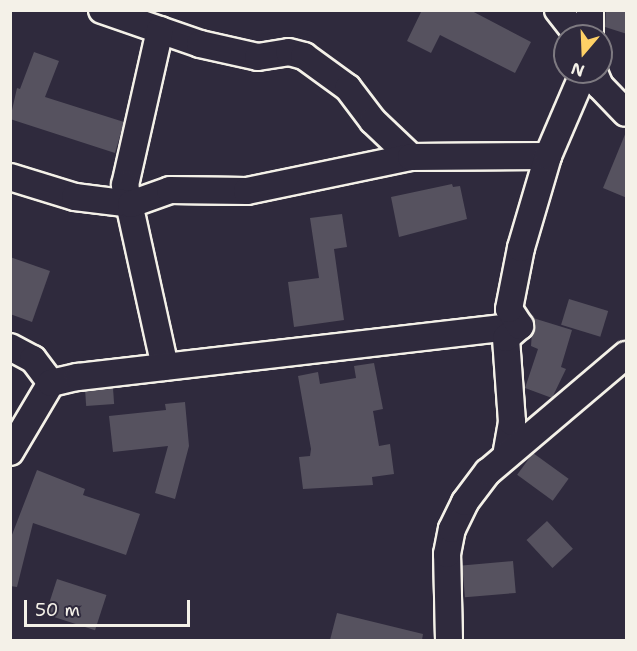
<!DOCTYPE html>
<html>
<head>
<meta charset="utf-8">
<style>
  body { margin:0 }
  #map { position:relative; width:637px; height:651px; overflow:hidden; background:#2f2a3d; font-family:"Shantell Sans",sans-serif }
  div>[style] { position:absolute }
  [style*='--x'] { left:calc(var(--x)*1px); top:calc(var(--y)*1px); width:calc(var(--w)*1px); rotate:calc(var(--a)*1deg) }
  .building>* { inset:0; background:#56525f; transform-origin:0 0 }
  .roads { filter:drop-shadow(2px 0 #f4f1e8) drop-shadow(-2px 0 #f4f1e8) drop-shadow(0 2px #f4f1e8) drop-shadow(0 -2px #f4f1e8) }
  .minor>* { height:26px; margin:-13px; padding:0 13px; transform-origin:13px; border-radius:13px; background:#2f2a3d }
  span { translate:-50% -50%; white-space:nowrap; text-align:center; line-height:1.15; -webkit-text-stroke:6px #2f2a3d; paint-order:stroke }
  .frame { position:absolute; inset:0; border:12px solid #f4f1e8; pointer-events:none }
  .north { position:absolute; left:553px; top:24px; width:60px; height:60px; box-sizing:border-box; background:#2f2a3d; border:2px solid #7e7a81; border-radius:50%; rotate:199deg; font-size:16px; font-weight:700; line-height:24px; text-align:center; color:#f4f1e8 }
  .north::after { content:''; display:block; margin:auto; width:21px; height:27px; background:#ffd166; clip-path:polygon(50% 0,100% 100%,50% 72%,0 100%) }
  .scale { position:absolute; left:24px; top:600px; width:166px; height:27px; box-sizing:border-box; border:3px solid #f4f1e8; border-top:0; padding-left:8px; font-size:18px; line-height:21px; white-space:nowrap; color:#f4f1e8; -webkit-text-stroke:4px #2f2a3d; paint-order:stroke }
</style>
</head>
<body>
<div id="map">
  <div class="building">
    <i style="clip-path:polygon(422px 10px,470px 10px,531px 42px,515px 73px,440px 35px,431px 53px,407px 41px)"></i>
    <i style="clip-path:polygon(606px 10px,627px 10px,627px 34px,605px 27px)"></i>
    <i style="clip-path:polygon(34px 52px,59px 61px,45px 97px,124px 122px,115px 153px,10px 119px,17px 88px,20px 89px)"></i>
    <i style="clip-path:polygon(626px 132px,627px 132px,627px 198px,603px 188px)"></i>
    <i style="clip-path:polygon(452px 184px,453px 187px,460px 186px,467px 219px,399px 237px,391px 197px)"></i>
    <i style="clip-path:polygon(342px 214px,347px 247px,334px 249px,344px 320px,294px 327px,288px 282px,319px 278px,310px 218px)"></i>
    <i style="clip-path:polygon(10px 257px,50px 271px,32px 322px,10px 314px)"></i>
    <i style="left:569px;top:299px;width:41px;height:27px;rotate:17deg"></i>
    <i style="clip-path:polygon(533px 318px,572px 330px,561px 367px,566px 369px,552px 398px,525px 388px,538px 349px,531px 346px)"></i>
    <i style="clip-path:polygon(374px 363px,383px 409px,373px 411px,379px 446px,390px 444px,394px 474px,372px 477px,373px 485px,303px 489px,299px 457px,310px 456px,311px 449px,298px 376px,318px 372px,320px 384px,356px 378px,354px 366px)"></i>
    <i style="left:113px;top:388px;width:16px;height:28px;rotate:86deg"></i>
    <i style="clip-path:polygon(185px 402px,189px 446px,175px 499px,155px 493px,168px 446px,113px 452px,109px 416px,166px 410px,165px 404px)"></i>
    <i style="left:533px;top:453px;width:44px;height:27px;rotate:36deg"></i>
    <i style="clip-path:polygon(37px 470px,85px 489px,83px 495px,140px 514px,126px 555px,33px 523px,17px 587px,10px 586px,10px 540px)"></i>
    <i style="left:547px;top:521px;width:38px;height:28px;rotate:47deg"></i>
    <i style="left:513px;top:561px;width:32px;height:51px;rotate:85deg"></i>
    <i style="left:57px;top:579px;width:52px;height:37px;rotate:18deg"></i>
    <i style="clip-path:polygon(337px 613px,423px 634px,422px 640px,330px 640px)"></i>
  </div>
  <div class="roads">
    <div class="minor">
      <i style="--x:102;--y:10;--w:104;--a:19.1"></i>
      <i style="--x:200;--y:44;--w:59;--a:12.6"></i>
      <i style="--x:258;--y:57;--w:31;--a:-9"></i>
      <i style="--x:289;--y:52;--w:16;--a:15"></i>
      <i style="--x:304;--y:56;--w:54;--a:36"></i>
      <i style="--x:348;--y:88;--w:41;--a:52.9"></i>
      <i style="--x:373;--y:121;--w:52;--a:43.5"></i>
      <i style="--x:558;--y:10;--w:33;--a:52"></i>
      <i style="--x:160;--y:30;--w:159;--a:102.7"></i>
      <i style="--x:125;--y:185;--w:186;--a:77.6"></i>
      <i style="--x:590;--y:36;--w:26;--a:-90"></i>
      <i style="--x:594;--y:72;--w:15;--a:67"></i>
      <i style="--x:600;--y:86;--w:37;--a:46"></i>
      <i style="--x:10;--y:177;--w:68;--a:17.1"></i>
      <i style="--x:75;--y:197;--w:56;--a:7.1"></i>
      <i style="--x:131;--y:204;--w:41;--a:-19.7"></i>
      <i style="--x:170;--y:190;--w:77;--a:0.7"></i>
      <i style="--x:247;--y:191;--w:167;--a:-11.7"></i>
      <i style="--x:411;--y:157;--w:137;--a:-0.4"></i>
      <i style="--x:10;--y:347;--w:26;--a:28"></i>
      <i style="--x:33;--y:359;--w:30;--a:53"></i>
      <i style="--x:10;--y:452;--w:80;--a:-59.3"></i>
      <i style="--x:51;--y:383;--w:28;--a:-13"></i>
      <i style="--x:78;--y:377;--w:445;--a:-6.6"></i>
      <i style="--x:506;--y:456;--w:35;--a:-80"></i>
      <i style="--x:512;--y:422;--w:84;--a:-94.1"></i>
      <i style="--x:506;--y:338;--w:18;--a:-41"></i>
      <i style="--x:520;--y:326;--w:20;--a:-123"></i>
      <i style="--x:509;--y:309;--w:62;--a:-78.9"></i>
      <i style="--x:521;--y:248;--w:96;--a:-73.6"></i>
      <i style="--x:548;--y:156;--w:91;--a:-66.8"></i>
      <i style="--x:449;--y:640;--w:86;--a:-91.3"></i>
      <i style="--x:447;--y:554;--w:25;--a:-79"></i>
      <i style="--x:452;--y:529;--w:30;--a:-64"></i>
      <i style="--x:465;--y:502;--w:38;--a:-53"></i>
      <i style="--x:488;--y:472;--w:181;--a:-40.3"></i>
    </div>
  </div>
  <div class="frame"></div>
  <div class="north">N</div>
  <div class="scale">50 m</div>
</div>
</body>
</html>
